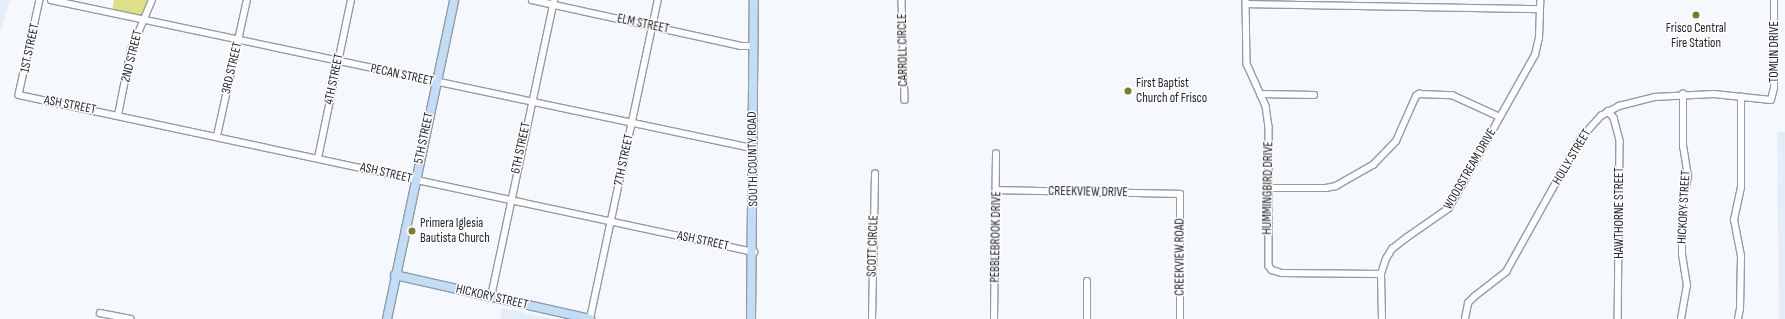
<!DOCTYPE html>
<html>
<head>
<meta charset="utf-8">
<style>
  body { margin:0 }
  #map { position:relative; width:1785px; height:319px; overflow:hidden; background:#f5f9fe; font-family:"Sofia Sans Condensed",sans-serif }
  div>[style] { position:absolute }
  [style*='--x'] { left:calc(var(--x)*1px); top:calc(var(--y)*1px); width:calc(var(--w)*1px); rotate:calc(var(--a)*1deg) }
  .built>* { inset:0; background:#e4eef9 }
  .green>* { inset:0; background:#dedf86 }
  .roads { filter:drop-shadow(1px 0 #959ba2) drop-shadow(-1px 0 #959ba2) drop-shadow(0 1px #959ba2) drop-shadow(0 -1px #959ba2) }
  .street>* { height:5.5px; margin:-2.75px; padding:0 2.75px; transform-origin:2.75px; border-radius:2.75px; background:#fff }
  .secondary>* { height:8px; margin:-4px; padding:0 4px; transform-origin:4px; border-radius:4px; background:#c2ddf8 }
  .dots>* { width:11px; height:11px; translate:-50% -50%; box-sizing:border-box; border:2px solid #fff; border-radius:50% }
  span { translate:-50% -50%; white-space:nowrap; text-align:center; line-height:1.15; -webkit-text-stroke:3px #fff; paint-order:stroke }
  .street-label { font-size:13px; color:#242629 }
  .poi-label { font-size:13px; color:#242629 }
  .left { translate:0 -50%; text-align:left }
</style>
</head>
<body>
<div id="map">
  <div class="built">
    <i style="clip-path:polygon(0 0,10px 0,0 33px)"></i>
    <i style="clip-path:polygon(1777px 132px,1785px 132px,1785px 319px,1779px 319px)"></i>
    <i style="clip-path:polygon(502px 308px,554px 319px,500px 319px)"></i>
  </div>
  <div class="green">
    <i style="clip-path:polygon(114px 0,147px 0,144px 16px,112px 11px)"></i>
  </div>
  <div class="roads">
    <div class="street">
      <i style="--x:40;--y:0;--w:97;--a:102.5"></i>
      <i style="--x:19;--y:95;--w:752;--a:12.06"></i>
      <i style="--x:51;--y:0;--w:716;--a:11.92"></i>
      <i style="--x:532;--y:0;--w:214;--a:12.4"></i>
      <i style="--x:741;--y:46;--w:13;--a:0"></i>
      <i style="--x:902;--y:0;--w:100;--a:88.3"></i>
      <i style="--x:1246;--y:0;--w:64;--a:89.1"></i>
      <i style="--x:1247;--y:64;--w:46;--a:65.7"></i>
      <i style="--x:1266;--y:106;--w:21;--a:82"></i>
      <i style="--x:1269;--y:127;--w:139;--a:90"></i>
      <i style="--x:1269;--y:266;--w:5;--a:53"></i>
      <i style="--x:1272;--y:270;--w:10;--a:17"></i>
      <i style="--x:1282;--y:273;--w:99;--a:0.6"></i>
      <i style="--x:1246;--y:4;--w:294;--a:1"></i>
      <i style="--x:1260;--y:94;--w:54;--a:1.1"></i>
      <i style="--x:1608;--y:111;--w:9;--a:49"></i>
      <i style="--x:1614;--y:118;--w:24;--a:75"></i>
      <i style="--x:1620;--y:141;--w:178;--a:90.6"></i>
      <i style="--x:118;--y:115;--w:66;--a:-78.7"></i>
      <i style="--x:131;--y:50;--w:54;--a:-67.2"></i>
      <i style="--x:217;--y:136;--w:139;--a:-77.6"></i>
      <i style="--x:318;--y:158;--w:161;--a:-78.2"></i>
      <i style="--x:1268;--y:188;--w:58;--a:0"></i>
      <i style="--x:1326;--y:188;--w:10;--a:-11"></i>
      <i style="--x:1336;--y:186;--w:43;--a:-29.6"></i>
      <i style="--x:1373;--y:165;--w:33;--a:-46"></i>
      <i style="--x:1396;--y:141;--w:49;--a:-66"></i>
      <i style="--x:1416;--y:96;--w:4;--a:-34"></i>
      <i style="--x:1419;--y:94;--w:33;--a:2"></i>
      <i style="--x:1452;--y:95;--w:53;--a:24.6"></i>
      <i style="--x:996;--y:190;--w:184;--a:1.2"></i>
      <i style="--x:1180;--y:194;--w:125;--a:90"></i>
      <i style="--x:491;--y:297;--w:304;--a:-78"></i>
      <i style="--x:100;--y:313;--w:31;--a:11"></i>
      <i style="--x:590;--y:319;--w:326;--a:-78"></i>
      <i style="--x:872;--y:319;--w:145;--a:-88.8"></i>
      <i style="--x:994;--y:319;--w:165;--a:-89.3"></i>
      <i style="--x:1087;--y:319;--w:37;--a:-90"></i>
      <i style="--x:1382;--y:319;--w:45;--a:-91.3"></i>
      <i style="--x:1381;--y:274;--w:16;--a:-72"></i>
      <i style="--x:1386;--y:259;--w:12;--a:-59"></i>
      <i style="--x:1392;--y:249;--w:18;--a:-38"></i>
      <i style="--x:1406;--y:238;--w:52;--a:-34.9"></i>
      <i style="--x:1449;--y:208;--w:176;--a:-60.7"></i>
      <i style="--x:1535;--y:55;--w:17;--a:-77"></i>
      <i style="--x:1539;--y:38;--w:38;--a:-88"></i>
      <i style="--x:1465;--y:319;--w:16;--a:-79"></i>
      <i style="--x:1468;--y:303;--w:8;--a:-45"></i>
      <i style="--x:1474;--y:297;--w:41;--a:-38"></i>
      <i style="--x:1506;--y:272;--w:154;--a:-60.8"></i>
      <i style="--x:1581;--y:138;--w:30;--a:-48"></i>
      <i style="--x:1601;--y:116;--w:21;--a:-29"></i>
      <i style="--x:1619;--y:106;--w:36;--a:-14"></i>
      <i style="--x:1654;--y:97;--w:60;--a:-2.9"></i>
      <i style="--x:1714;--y:94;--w:57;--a:6"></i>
      <i style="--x:1771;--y:100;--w:12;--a:-76"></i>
      <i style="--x:1774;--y:88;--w:88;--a:-90"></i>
      <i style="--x:1681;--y:319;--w:34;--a:-80"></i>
      <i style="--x:1687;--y:286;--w:31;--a:-99"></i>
      <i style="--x:1682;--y:255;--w:52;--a:-90"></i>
      <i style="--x:1682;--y:203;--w:27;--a:-77"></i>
      <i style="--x:1688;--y:177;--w:30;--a:-99"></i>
      <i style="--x:1683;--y:147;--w:53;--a:-90"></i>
      <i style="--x:1738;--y:319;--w:10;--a:-79"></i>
      <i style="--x:1740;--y:309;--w:53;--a:-88.9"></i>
      <i style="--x:1741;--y:256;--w:37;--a:-101"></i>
      <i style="--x:1734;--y:220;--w:33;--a:-78"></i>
      <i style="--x:1741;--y:188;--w:91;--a:-90"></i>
    </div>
    <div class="secondary">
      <i style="--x:395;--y:275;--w:200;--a:12.7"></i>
      <i style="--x:387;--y:319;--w:326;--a:-78.1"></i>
      <i style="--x:751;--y:319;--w:319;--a:-89.5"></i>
    </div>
  </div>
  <div class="dots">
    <i style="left:1696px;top:15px;background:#7d7d26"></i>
    <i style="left:1128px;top:91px;background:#7d7d26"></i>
    <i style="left:412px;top:231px;background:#7d7d26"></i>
  </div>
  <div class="street-label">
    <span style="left:643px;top:24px;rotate:12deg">ELM STREET</span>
    <span style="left:30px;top:48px;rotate:-78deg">1ST STREET</span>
    <span style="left:903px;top:50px;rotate:-91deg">CARROLL CIRCLE</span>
    <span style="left:1774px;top:52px;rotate:-90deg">TOMLIN DRIVE</span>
    <span style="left:132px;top:56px;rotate:-76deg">2ND STREET</span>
    <span style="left:232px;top:68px;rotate:-77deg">3RD STREET</span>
    <span style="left:402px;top:75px;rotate:12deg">PECAN STREET</span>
    <span style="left:334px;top:79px;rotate:-78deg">4TH STREET</span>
    <span style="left:70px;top:105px;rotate:11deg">ASH STREET</span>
    <span style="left:424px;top:138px;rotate:-78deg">5TH STREET</span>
    <span style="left:521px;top:148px;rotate:-78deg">6TH STREET</span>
    <span style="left:1572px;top:157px;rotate:-59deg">HOLLY STREET</span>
    <span style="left:753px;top:159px;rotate:-91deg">SOUTH COUNTY ROAD</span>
    <span style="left:624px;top:160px;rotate:-78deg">7TH STREET</span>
    <span style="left:1470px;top:169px;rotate:-60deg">WOODSTREAM DRIVE</span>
    <span style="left:386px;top:173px;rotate:13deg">ASH STREET</span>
    <span style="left:1268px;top:188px;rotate:-89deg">HUMMINGBIRD DRIVE</span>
    <span style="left:1088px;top:192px;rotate:1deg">CREEKVIEW DRIVE</span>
    <span style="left:1684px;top:207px;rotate:-87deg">HICKORY STREET</span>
    <span style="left:1619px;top:213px;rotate:-90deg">HAWTHORNE STREET</span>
    <span style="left:996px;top:237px;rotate:-89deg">PEBBLEBROOK DRIVE</span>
    <span style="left:703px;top:241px;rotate:12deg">ASH STREET</span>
    <span style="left:873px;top:246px;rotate:-88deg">SCOTT CIRCLE</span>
    <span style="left:1180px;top:257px;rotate:-90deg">CREEKVIEW ROAD</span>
    <span style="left:492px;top:297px;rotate:13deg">HICKORY STREET</span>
  </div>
  <div class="poi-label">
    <span style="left:1696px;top:36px">Frisco Central<br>Fire Station</span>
    <span class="left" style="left:1136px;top:91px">First Baptist<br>Church of Frisco</span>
    <span class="left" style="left:420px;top:231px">Primera Iglesia<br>Bautista Church</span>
  </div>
</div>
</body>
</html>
